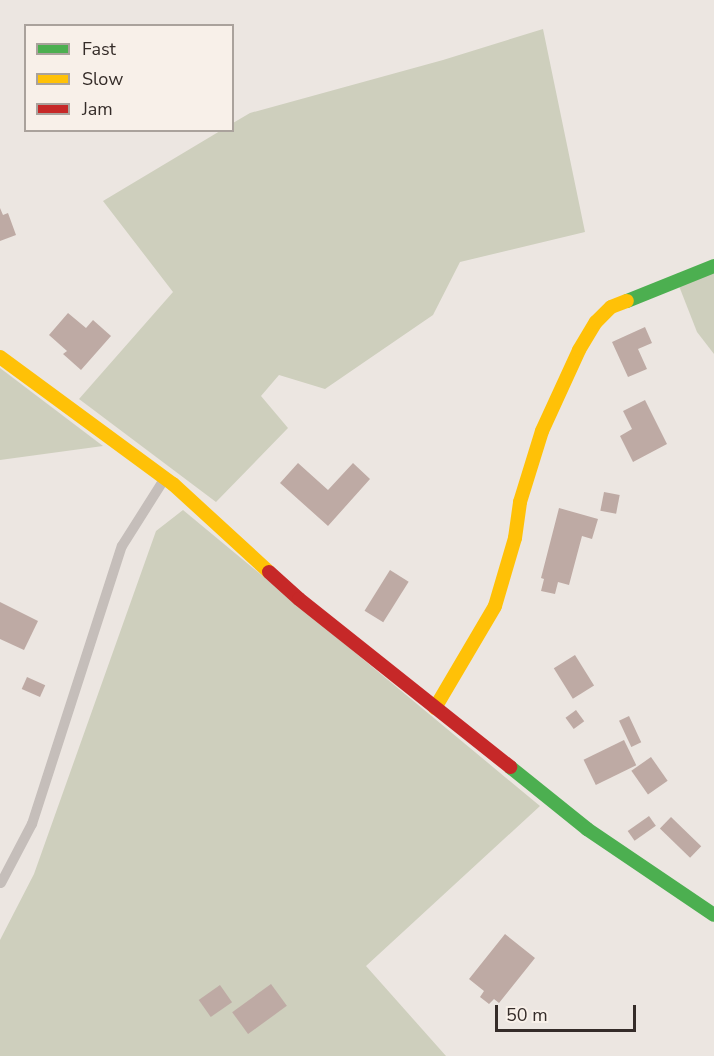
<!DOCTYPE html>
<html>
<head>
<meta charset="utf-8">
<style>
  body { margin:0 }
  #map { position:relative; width:714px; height:1056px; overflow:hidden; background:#ece6e1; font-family:"Nunito Sans",sans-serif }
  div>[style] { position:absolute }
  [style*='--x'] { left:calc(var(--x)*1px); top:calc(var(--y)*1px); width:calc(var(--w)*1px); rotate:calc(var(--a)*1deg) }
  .green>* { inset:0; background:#cecfbd }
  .building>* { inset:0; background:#beaaa4; transform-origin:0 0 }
  .lane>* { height:10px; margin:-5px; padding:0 5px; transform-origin:5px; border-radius:5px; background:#c5beba }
  .fast>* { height:14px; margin:-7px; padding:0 7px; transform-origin:7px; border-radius:7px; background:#4caf50 }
  .slow>* { height:14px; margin:-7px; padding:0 7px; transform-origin:7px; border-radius:7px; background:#ffc107 }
  .jam>* { height:14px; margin:-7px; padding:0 7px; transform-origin:7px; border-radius:7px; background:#c62828 }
  span { translate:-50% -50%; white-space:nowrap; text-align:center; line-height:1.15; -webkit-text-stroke:5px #f8f0e9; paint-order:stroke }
  .legend { position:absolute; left:24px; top:24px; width:210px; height:108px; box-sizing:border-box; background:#f8f0e9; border:2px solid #aaa29c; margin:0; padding:8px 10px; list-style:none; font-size:18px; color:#352c29 }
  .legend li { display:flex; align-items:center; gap:12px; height:30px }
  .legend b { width:30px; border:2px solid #aaa29c }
  .scale { position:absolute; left:495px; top:1005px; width:141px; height:27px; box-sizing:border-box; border:3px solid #352c29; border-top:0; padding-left:8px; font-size:18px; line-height:21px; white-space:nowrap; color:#352c29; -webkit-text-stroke:4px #f8f0e9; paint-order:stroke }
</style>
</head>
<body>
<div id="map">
  <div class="green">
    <i style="clip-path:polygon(543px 29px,585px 232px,460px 262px,433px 315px,325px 389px,279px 375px,261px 396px,288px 428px,216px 502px,79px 399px,173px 292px,103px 201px,220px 131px,232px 130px,233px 123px,250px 113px,443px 60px)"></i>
    <i style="clip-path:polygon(714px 272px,714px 354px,697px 332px,679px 286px)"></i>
    <i style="clip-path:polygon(0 368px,103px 446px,0 460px)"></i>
    <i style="clip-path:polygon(183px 510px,540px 806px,366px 966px,446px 1056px,0 1056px,0 940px,34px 874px,156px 531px)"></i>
  </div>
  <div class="building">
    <i style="clip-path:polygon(0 208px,3px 215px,8px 213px,16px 235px,0 241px)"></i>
    <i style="clip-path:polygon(68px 313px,86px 328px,93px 320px,111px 336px,81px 370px,63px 354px,67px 351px,49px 335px)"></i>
    <i style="clip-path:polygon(645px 327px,652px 343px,638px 349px,647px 369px,628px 377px,612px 342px)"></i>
    <i style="clip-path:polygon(645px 400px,667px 444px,633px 462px,620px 436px,632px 429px,623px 411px)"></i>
    <i style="clip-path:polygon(298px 463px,328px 490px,353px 463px,370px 479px,328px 526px,280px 483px)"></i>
    <i style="left:604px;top:492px;width:16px;height:19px;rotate:11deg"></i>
    <i style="clip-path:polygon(559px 508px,598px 519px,592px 539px,582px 536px,569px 585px,558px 582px,555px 594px,541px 591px,544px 579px,541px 578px)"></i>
    <i style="left:390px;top:570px;width:22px;height:48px;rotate:32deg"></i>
    <i style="clip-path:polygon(0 602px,38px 621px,24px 650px,0 639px)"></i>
    <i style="left:575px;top:655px;width:36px;height:25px;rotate:58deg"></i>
    <i style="left:27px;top:677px;width:20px;height:13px;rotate:24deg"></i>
    <i style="left:576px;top:710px;width:14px;height:13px;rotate:54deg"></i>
    <i style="left:629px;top:716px;width:29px;height:11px;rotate:65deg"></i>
    <i style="left:624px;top:740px;width:28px;height:45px;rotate:64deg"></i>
    <i style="left:651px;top:757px;width:29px;height:24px;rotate:55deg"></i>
    <i style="left:649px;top:816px;width:12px;height:26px;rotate:55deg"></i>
    <i style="left:671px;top:817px;width:42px;height:16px;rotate:44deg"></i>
    <i style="clip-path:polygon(505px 934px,535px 958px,499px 1003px,494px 999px,489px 1004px,480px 997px,484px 991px,469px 979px)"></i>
    <i style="left:271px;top:984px;width:27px;height:48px;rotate:54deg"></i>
    <i style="left:220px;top:985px;width:21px;height:26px;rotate:55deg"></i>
  </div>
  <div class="lane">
    <i style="--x:1;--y:883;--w:67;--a:-62.3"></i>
    <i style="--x:32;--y:824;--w:292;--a:-72.1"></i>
    <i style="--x:122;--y:546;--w:80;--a:-57.7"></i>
  </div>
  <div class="fast">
    <i style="--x:627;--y:301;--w:94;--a:-21.9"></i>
    <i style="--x:510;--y:767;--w:99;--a:38.8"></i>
    <i style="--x:587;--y:829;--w:153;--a:34.1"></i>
  </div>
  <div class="slow">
    <i style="--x:0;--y:357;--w:215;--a:36.3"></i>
    <i style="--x:173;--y:484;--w:130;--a:42.5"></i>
    <i style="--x:435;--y:708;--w:118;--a:-59.5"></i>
    <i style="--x:495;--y:606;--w:71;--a:-73.6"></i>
    <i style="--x:515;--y:538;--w:36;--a:-82"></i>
    <i style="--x:520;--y:502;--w:74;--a:-72.8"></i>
    <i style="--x:542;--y:431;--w:89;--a:-65.4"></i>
    <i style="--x:579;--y:350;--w:33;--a:-59"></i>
    <i style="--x:596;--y:322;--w:21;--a:-45"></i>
    <i style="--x:611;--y:307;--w:17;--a:-21"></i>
  </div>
  <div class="jam">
    <i style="--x:269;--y:572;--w:40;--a:42"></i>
    <i style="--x:299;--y:599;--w:270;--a:38.5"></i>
  </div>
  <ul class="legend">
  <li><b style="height:8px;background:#4caf50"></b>Fast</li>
  <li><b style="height:8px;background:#ffc107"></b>Slow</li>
  <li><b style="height:8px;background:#c62828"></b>Jam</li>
  </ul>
  <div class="scale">50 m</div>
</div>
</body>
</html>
